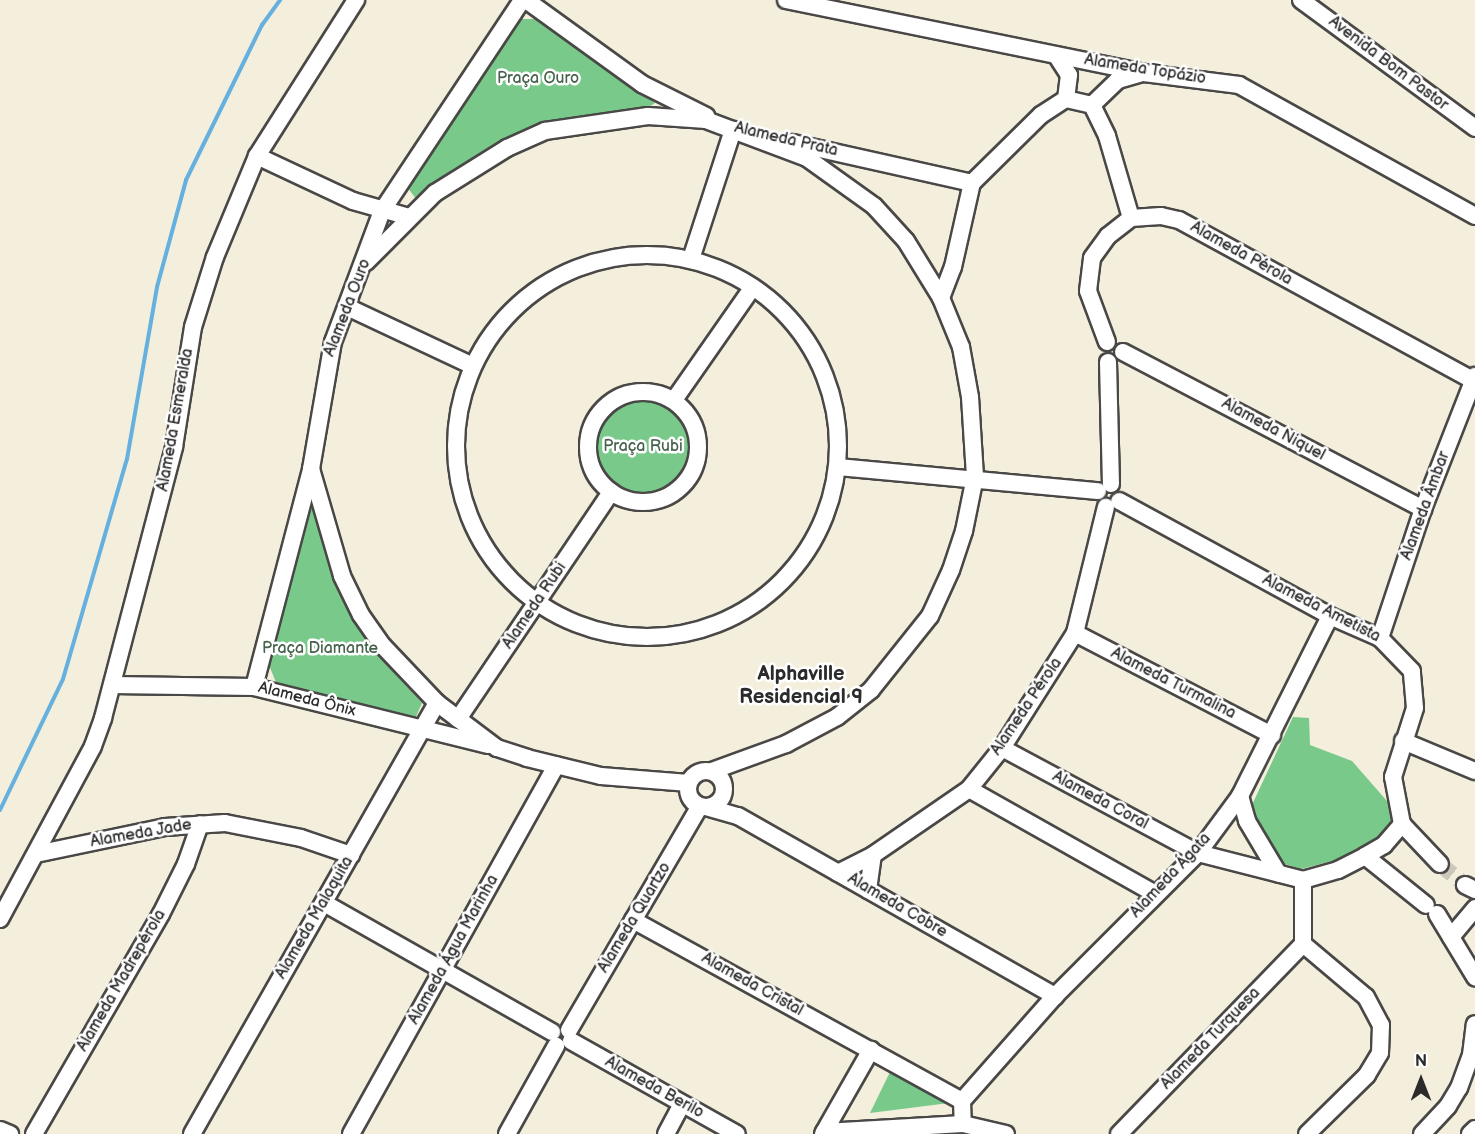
<!DOCTYPE html>
<html>
<head>
<meta charset="utf-8">
<style>
  body { margin:0 }
  #map { position:relative; width:1475px; height:1134px; overflow:hidden; background:#f4eedc; font-family:"Balsamiq Sans",sans-serif }
  div>[style] { position:absolute }
  [style*='--x'] { left:calc(var(--x)*1px); top:calc(var(--y)*1px); width:calc(var(--w)*1px); rotate:calc(var(--a)*1deg) }
  .green>* { inset:0; background:#78c98a }
  .round { border-radius:50% }
  .stream>* { height:4px; margin:-2px; padding:0 2px; transform-origin:2px; border-radius:2px; background:#65b0de }
  .minor-tunnel>* { height:16px; margin-top:-8px; transform-origin:0; background:repeating-linear-gradient(90deg,#ccc7b9 0 16px,transparent 0 24px) }
  .roads { filter:drop-shadow(2px 0 #494846) drop-shadow(-2px 0 #494846) drop-shadow(0 2px #494846) drop-shadow(0 -2px #494846) }
  .minor>* { height:16px; margin:-8px; padding:0 8px; transform-origin:8px; border-radius:8px; background:#fff }
  .minor>.ring { margin:-8px; padding:0; box-sizing:content-box; background:none; border:16px solid #fff; border-radius:50% }
  span { translate:-50% -50%; white-space:nowrap; text-align:center; line-height:1.15; -webkit-text-stroke:5px #fff; paint-order:stroke }
  .street-label { font-size:16px; color:#2b2b2b }
  .park-label { font-size:16px; color:#46624c }
  .quarter-label { font-size:20px; color:#2b2b2b; font-weight:700 }
  .north { position:absolute; left:1391px; top:1050px; width:60px; height:60px; -webkit-text-stroke:4px #fff; paint-order:stroke; rotate:0deg; font-size:16px; font-weight:700; line-height:24px; text-align:center; color:#2b2b2b }
  .north::after { content:''; display:block; margin:auto; width:21px; height:27px; background:#2b2b2b; clip-path:polygon(50% 0,100% 100%,50% 72%,0 100%) }
</style>
</head>
<body>
<div id="map">
  <div class="green">
    <i style="clip-path:polygon(520px 19px,540px 19px,655px 103px,643px 111px,527px 132px,479px 154px,416px 199px,408px 188px)"></i>
    <i class="round" style="left:590px;top:394px;width:106px;height:106px"></i>
    <i style="clip-path:polygon(312px 491px,353px 616px,385px 663px,422px 703px,415px 719px,277px 685px,269px 665px)"></i>
    <i style="clip-path:polygon(1293px 717px,1309px 718px,1310px 745px,1352px 761px,1387px 801px,1392px 817px,1391px 832px,1375px 850px,1301px 869px,1285px 864px,1263px 838px,1251px 807px)"></i>
    <i style="clip-path:polygon(891px 1070px,949px 1103px,870px 1113px)"></i>
  </div>
  <div class="stream">
    <i style="--x:0;--y:810;--w:145;--a:-64.3"></i>
    <i style="--x:63;--y:679;--w:229;--a:-73.8"></i>
    <i style="--x:127;--y:459;--w:175;--a:-80.1"></i>
    <i style="--x:157;--y:287;--w:111;--a:-74.8"></i>
    <i style="--x:186;--y:180;--w:173;--a:-63.9"></i>
    <i style="--x:262;--y:25;--w:31;--a:-54"></i>
  </div>
  <div class="minor-tunnel">
    <i style="--x:1440;--y:864;--w:33;--a:40"></i>
  </div>
  <div class="roads">
    <div class="minor">
      <i style="--x:526;--y:0;--w:143;--a:35.9"></i>
      <i style="--x:642;--y:84;--w:72;--a:26.6"></i>
      <i style="--x:786;--y:0;--w:365;--a:11.5"></i>
      <i style="--x:1144;--y:73;--w:96;--a:7.2"></i>
      <i style="--x:1239;--y:85;--w:270;--a:29"></i>
      <i style="--x:1301;--y:0;--w:216;--a:36.3"></i>
      <i style="--x:1056;--y:55;--w:24;--a:57"></i>
      <i style="--x:1069;--y:75;--w:24;--a:97"></i>
      <i style="--x:1092;--y:105;--w:34;--a:64"></i>
      <i style="--x:1107;--y:136;--w:85;--a:73.7"></i>
      <i style="--x:793;--y:143;--w:183;--a:12.6"></i>
      <i style="--x:257;--y:156;--w:106;--a:25.1"></i>
      <i style="--x:353;--y:201;--w:58;--a:15.9"></i>
      <i class="ring" style="left:456px;top:255px;width:366px;height:366px"></i>
      <i style="--x:691;--y:259;--w:136;--a:-72"></i>
      <i style="--x:366;--y:262;--w:98;--a:-45"></i>
      <i style="--x:435;--y:193;--w:85;--a:-32"></i>
      <i style="--x:507;--y:148;--w:42;--a:-24.1"></i>
      <i style="--x:545;--y:131;--w:104;--a:-8.3"></i>
      <i style="--x:648;--y:116;--w:58;--a:3.9"></i>
      <i style="--x:706;--y:120;--w:108;--a:20.6"></i>
      <i style="--x:807;--y:158;--w:82;--a:35.6"></i>
      <i style="--x:874;--y:206;--w:47;--a:47.6"></i>
      <i style="--x:906;--y:241;--w:67;--a:58.4"></i>
      <i style="--x:941;--y:298;--w:53;--a:67.8"></i>
      <i style="--x:961;--y:347;--w:51;--a:79.8"></i>
      <i style="--x:970;--y:397;--w:80;--a:86.4"></i>
      <i style="--x:975;--y:477;--w:55;--a:101.5"></i>
      <i style="--x:964;--y:531;--w:41;--a:108.4"></i>
      <i style="--x:951;--y:570;--w:51;--a:114.5"></i>
      <i style="--x:930;--y:616;--w:95;--a:128.6"></i>
      <i style="--x:871;--y:690;--w:43;--a:141.5"></i>
      <i style="--x:837;--y:717;--w:58;--a:152.1"></i>
      <i style="--x:786;--y:744;--w:79;--a:160"></i>
      <i style="--x:941;--y:298;--w:33;--a:-69"></i>
      <i style="--x:953;--y:267;--w:86;--a:-77.3"></i>
      <i style="--x:972;--y:183;--w:97;--a:-44.6"></i>
      <i style="--x:1041;--y:115;--w:30;--a:-33"></i>
      <i style="--x:1066;--y:99;--w:27;--a:13"></i>
      <i style="--x:1092;--y:105;--w:36;--a:-44"></i>
      <i style="--x:1118;--y:80;--w:26;--a:-16"></i>
      <i style="--x:347;--y:307;--w:137;--a:25.1"></i>
      <i style="--x:1107;--y:342;--w:54;--a:-110.4"></i>
      <i style="--x:1088;--y:291;--w:33;--a:-83"></i>
      <i style="--x:1092;--y:258;--w:27;--a:-54"></i>
      <i style="--x:1108;--y:236;--w:29;--a:-38"></i>
      <i style="--x:1131;--y:218;--w:30;--a:-4"></i>
      <i style="--x:1161;--y:216;--w:18;--a:13"></i>
      <i style="--x:1179;--y:220;--w:335;--a:28.6"></i>
      <i style="--x:1123;--y:352;--w:339;--a:27.6"></i>
      <i style="--x:1108;--y:362;--w:122;--a:88.6"></i>
      <i class="ring" style="left:588px;top:392px;width:94px;height:94px"></i>
      <i style="--x:674;--y:400;--w:136;--a:-55.1"></i>
      <i style="--x:838;--y:467;--w:261;--a:5.3"></i>
      <i style="--x:311;--y:469;--w:111;--a:73.8"></i>
      <i style="--x:342;--y:576;--w:43;--a:64"></i>
      <i style="--x:361;--y:615;--w:38;--a:55"></i>
      <i style="--x:383;--y:646;--w:79;--a:46.5"></i>
      <i style="--x:437;--y:703;--w:75;--a:36.9"></i>
      <i style="--x:497;--y:748;--w:32;--a:18"></i>
      <i style="--x:527;--y:758;--w:76;--a:13.7"></i>
      <i style="--x:601;--y:776;--w:88;--a:4.5"></i>
      <i style="--x:1075;--y:633;--w:222;--a:27.4"></i>
      <i style="--x:1380;--y:638;--w:136;--a:-71.6"></i>
      <i style="--x:1423;--y:509;--w:143;--a:-68.6"></i>
      <i style="--x:112;--y:685;--w:142;--a:0.8"></i>
      <i style="--x:254;--y:687;--w:241;--a:13.9"></i>
      <i style="--x:254;--y:687;--w:225;--a:-75.3"></i>
      <i style="--x:311;--y:469;--w:129;--a:-80.2"></i>
      <i style="--x:333;--y:342;--w:140;--a:-69.5"></i>
      <i style="--x:382;--y:211;--w:253;--a:-56.4"></i>
      <i style="--x:458;--y:719;--w:274;--a:-56"></i>
      <i style="--x:1403;--y:741;--w:78;--a:22.6"></i>
      <i style="--x:1002;--y:748;--w:222;--a:28.2"></i>
      <i style="--x:1198;--y:853;--w:108;--a:14.4"></i>
      <i style="--x:1303;--y:880;--w:36;--a:-16"></i>
      <i style="--x:1338;--y:870;--w:30;--a:-27"></i>
      <i style="--x:1365;--y:856;--w:22;--a:-30"></i>
      <i style="--x:1384;--y:845;--w:28;--a:-49"></i>
      <i style="--x:1402;--y:824;--w:48;--a:-100.8"></i>
      <i style="--x:1393;--y:777;--w:72;--a:-72.3"></i>
      <i style="--x:1415;--y:708;--w:37;--a:-95"></i>
      <i style="--x:1412;--y:671;--w:46;--a:-134.1"></i>
      <i style="--x:1380;--y:638;--w:55;--a:-156.3"></i>
      <i style="--x:1330;--y:616;--w:240;--a:-151.4"></i>
      <i class="ring" style="left:688px;top:771px;width:20px;height:20px"></i>
      <i style="--x:969;--y:789;--w:214;--a:29.4"></i>
      <i style="--x:1240;--y:796;--w:26;--a:74"></i>
      <i style="--x:1247;--y:821;--w:61;--a:59.2"></i>
      <i style="--x:706;--y:807;--w:33;--a:16"></i>
      <i style="--x:738;--y:816;--w:365;--a:29.6"></i>
      <i style="--x:1402;--y:824;--w:55;--a:46.5"></i>
      <i style="--x:36;--y:854;--w:132;--a:-11.8"></i>
      <i style="--x:165;--y:827;--w:60;--a:-3.8"></i>
      <i style="--x:225;--y:823;--w:77;--a:11.2"></i>
      <i style="--x:301;--y:838;--w:53;--a:18.8"></i>
      <i style="--x:1365;--y:856;--w:78;--a:38.8"></i>
      <i style="--x:838;--y:873;--w:39;--a:-27"></i>
      <i style="--x:873;--y:855;--w:116;--a:-34.5"></i>
      <i style="--x:969;--y:789;--w:53;--a:-51.2"></i>
      <i style="--x:1002;--y:748;--w:136;--a:-57.6"></i>
      <i style="--x:1075;--y:633;--w:130;--a:-76.2"></i>
      <i style="--x:1303;--y:880;--w:64;--a:90"></i>
      <i style="--x:1303;--y:944;--w:82;--a:40.1"></i>
      <i style="--x:1366;--y:997;--w:32;--a:62"></i>
      <i style="--x:1381;--y:1025;--w:28;--a:92"></i>
      <i style="--x:1380;--y:1053;--w:26;--a:121"></i>
      <i style="--x:1367;--y:1075;--w:84;--a:135.5"></i>
      <i style="--x:1465;--y:885;--w:11;--a:27"></i>
      <i style="--x:868;--y:890;--w:35;--a:-82"></i>
      <i style="--x:324;--y:903;--w:262;--a:29.5"></i>
      <i style="--x:1437;--y:914;--w:74;--a:58.9"></i>
      <i style="--x:0;--y:919;--w:196;--a:-61.7"></i>
      <i style="--x:93;--y:746;--w:30;--a:-70"></i>
      <i style="--x:103;--y:718;--w:280;--a:-75.3"></i>
      <i style="--x:174;--y:447;--w:121;--a:-81"></i>
      <i style="--x:193;--y:327;--w:73;--a:-72.6"></i>
      <i style="--x:215;--y:257;--w:109;--a:-67.4"></i>
      <i style="--x:257;--y:156;--w:185;--a:-57.6"></i>
      <i style="--x:633;--y:920;--w:376;--a:28.8"></i>
      <i style="--x:962;--y:1101;--w:23;--a:88"></i>
      <i style="--x:1451;--y:937;--w:38;--a:-50"></i>
      <i style="--x:569;--y:1030;--w:259;--a:-59.7"></i>
      <i style="--x:571;--y:1041;--w:190;--a:29.3"></i>
      <i style="--x:962;--y:1101;--w:140;--a:-48.5"></i>
      <i style="--x:1055;--y:996;--w:202;--a:-45"></i>
      <i style="--x:1198;--y:853;--w:71;--a:-53.6"></i>
      <i style="--x:1240;--y:796;--w:201;--a:-63.4"></i>
      <i style="--x:0;--y:1130;--w:11;--a:22"></i>
      <i style="--x:824;--y:1132;--w:139;--a:-3.3"></i>
      <i style="--x:963;--y:1124;--w:44;--a:13.1"></i>
      <i style="--x:34;--y:1134;--w:254;--a:-60"></i>
      <i style="--x:161;--y:914;--w:56;--a:-63.4"></i>
      <i style="--x:186;--y:864;--w:42;--a:-70.7"></i>
      <i style="--x:192;--y:1134;--w:496;--a:-60.4"></i>
      <i style="--x:351;--y:1134;--w:422;--a:-60.9"></i>
      <i style="--x:507;--y:1134;--w:101;--a:-60.9"></i>
      <i style="--x:666;--y:1134;--w:34;--a:-62"></i>
      <i style="--x:823;--y:1134;--w:97;--a:-60.3"></i>
      <i style="--x:1119;--y:1134;--w:264;--a:-45.9"></i>
      <i style="--x:1422;--y:1134;--w:38;--a:-47"></i>
      <i style="--x:1448;--y:1106;--w:21;--a:-59"></i>
      <i style="--x:1459;--y:1088;--w:35;--a:-70"></i>
      <i style="--x:1471;--y:1055;--w:31;--a:-83"></i>
      <i style="--x:1470;--y:1134;--w:7;--a:-45"></i>
    </div>
  </div>
  <div class="street-label">
    <span style="left:1388px;top:64px;rotate:37deg">Avenida Bom Pastor</span>
    <span style="left:1145px;top:70px;rotate:9deg">Alameda Topázio</span>
    <span style="left:786px;top:140px;rotate:13deg">Alameda Prata</span>
    <span style="left:1241px;top:254px;rotate:29deg">Alameda Pérola</span>
    <span style="left:348px;top:308px;rotate:-69deg">Alameda Ouro</span>
    <span style="left:176px;top:420px;rotate:-80deg">Alameda Esmeralda</span>
    <span style="left:1273px;top:430px;rotate:28deg">Alameda Niquel</span>
    <span style="left:1426px;top:506px;rotate:-70deg">Alameda Âmbar</span>
    <span style="left:535px;top:606px;rotate:-56deg">Alameda Rubi</span>
    <span style="left:1321px;top:609px;rotate:27deg">Alameda Ametista</span>
    <span style="left:1173px;top:684px;rotate:27deg">Alameda Turmalina</span>
    <span style="left:307px;top:700px;rotate:14deg">Alameda Ônix</span>
    <span style="left:1027px;top:707px;rotate:-56deg">Alameda Pérola</span>
    <span style="left:1100px;top:801px;rotate:28deg">Alameda Coral</span>
    <span style="left:141px;top:834px;rotate:-10deg">Alameda Jade</span>
    <span style="left:1171px;top:876px;rotate:-47deg">Alameda Ágata</span>
    <span style="left:897px;top:906px;rotate:30deg">Alameda Cobre</span>
    <span style="left:315px;top:918px;rotate:-60deg">Alameda Malaquita</span>
    <span style="left:635px;top:918px;rotate:-59deg">Alameda Quartzo</span>
    <span style="left:454px;top:950px;rotate:-61deg">Alameda Água Marinha</span>
    <span style="left:122px;top:981px;rotate:-60deg">Alameda Madrepérola</span>
    <span style="left:752px;top:985px;rotate:29deg">Alameda Cristal</span>
    <span style="left:1211px;top:1039px;rotate:-46deg">Alameda Turquesa</span>
    <span style="left:654px;top:1088px;rotate:29deg">Alameda Berilo</span>
  </div>
  <div class="park-label">
    <span style="left:538px;top:79px">Praça Ouro</span>
    <span style="left:643px;top:447px">Praça Rubi</span>
    <span style="left:320px;top:649px">Praça Diamante</span>
  </div>
  <div class="quarter-label">
    <span style="left:801px;top:686px">Alphaville<br>Residencial 9</span>
  </div>
  <div class="north">N</div>
</div>
</body>
</html>
